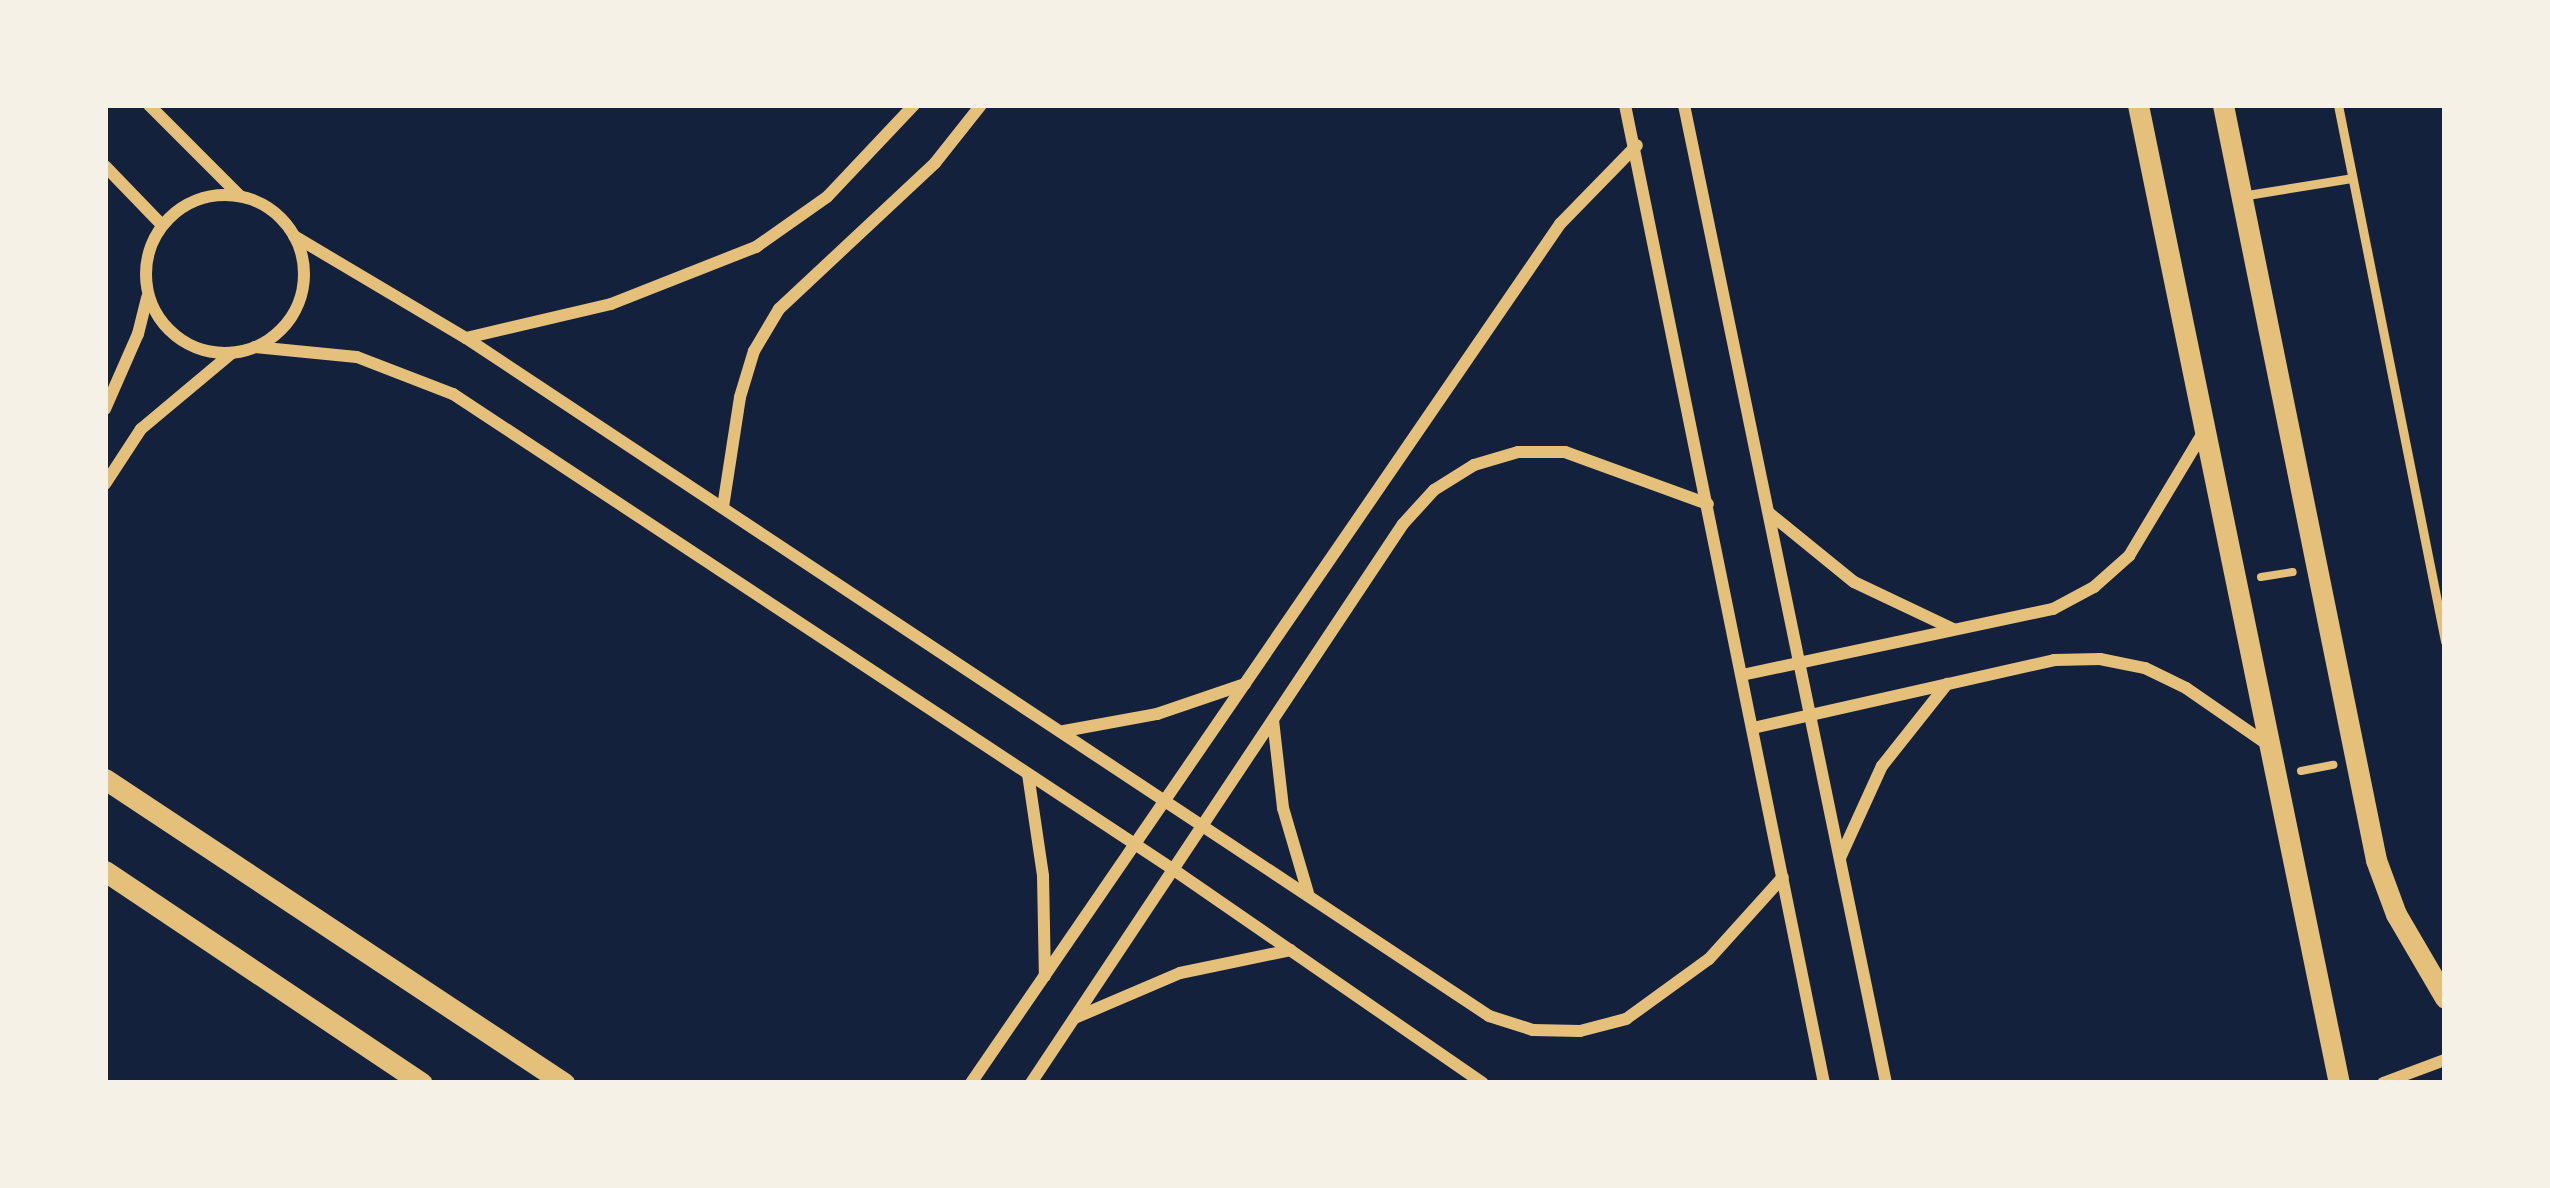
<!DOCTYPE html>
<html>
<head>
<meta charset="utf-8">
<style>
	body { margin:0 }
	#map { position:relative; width:2550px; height:1188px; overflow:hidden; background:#14213d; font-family:"Sofia Sans Condensed",sans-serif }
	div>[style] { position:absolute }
	.path>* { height:8px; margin:-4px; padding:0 4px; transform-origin:4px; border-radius:4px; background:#e5c07b }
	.service>* { height:9px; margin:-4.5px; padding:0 4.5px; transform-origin:4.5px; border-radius:4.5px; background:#e5c07b }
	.minor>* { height:12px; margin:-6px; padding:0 6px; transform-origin:6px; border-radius:6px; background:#e5c07b }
	.minor>.ring { margin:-6px; padding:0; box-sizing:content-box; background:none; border:12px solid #e5c07b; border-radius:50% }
	.tertiary>* { height:21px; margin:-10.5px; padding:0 10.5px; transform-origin:10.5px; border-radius:10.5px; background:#e5c07b }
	span { translate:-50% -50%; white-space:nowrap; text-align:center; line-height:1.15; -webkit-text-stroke:10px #f6f1e7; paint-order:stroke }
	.frame { position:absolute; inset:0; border:108px solid #f6f1e7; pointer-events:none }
</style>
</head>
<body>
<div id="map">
	<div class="path">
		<div style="left:2261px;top:577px;width:32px;rotate:-9deg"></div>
		<div style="left:2301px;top:771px;width:33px;rotate:-11deg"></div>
	</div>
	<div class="service">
		<div style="left:2338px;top:105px;width:547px;rotate:78.71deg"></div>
		<div style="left:2241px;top:196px;width:112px;rotate:-9.2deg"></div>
	</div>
	<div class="minor">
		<div style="left:149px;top:105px;width:129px;rotate:45deg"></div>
		<div style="left:1625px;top:105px;width:998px;rotate:78.5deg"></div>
		<div style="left:1684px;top:105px;width:999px;rotate:78.33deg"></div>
		<div style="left:105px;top:166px;width:82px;rotate:46deg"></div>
		<div class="ring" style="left:146px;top:195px;width:146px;height:146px"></div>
		<div style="left:294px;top:236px;width:200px;rotate:30.7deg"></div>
		<div style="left:466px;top:338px;width:1227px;rotate:33.53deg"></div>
		<div style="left:1489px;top:1016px;width:46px;rotate:17.7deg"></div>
		<div style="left:1533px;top:1030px;width:47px;rotate:1.2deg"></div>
		<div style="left:1580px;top:1031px;width:48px;rotate:-14.6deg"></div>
		<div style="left:1626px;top:1019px;width:102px;rotate:-35.9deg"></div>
		<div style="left:1709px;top:959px;width:110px;rotate:-47.9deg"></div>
		<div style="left:466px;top:338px;width:149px;rotate:-13.2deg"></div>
		<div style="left:611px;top:304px;width:156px;rotate:-21.5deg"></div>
		<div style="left:756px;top:247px;width:87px;rotate:-35.2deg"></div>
		<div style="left:827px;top:197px;width:127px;rotate:-46.6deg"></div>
		<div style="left:255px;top:347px;width:102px;rotate:5.6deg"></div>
		<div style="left:357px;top:357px;width:103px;rotate:21.1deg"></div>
		<div style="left:453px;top:394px;width:864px;rotate:33.43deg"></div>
		<div style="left:1174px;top:870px;width:375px;rotate:34.6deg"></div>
		<div style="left:105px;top:409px;width:82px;rotate:-66.3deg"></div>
		<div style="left:138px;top:334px;width:38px;rotate:-76deg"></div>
		<div style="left:105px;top:484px;width:66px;rotate:-56.8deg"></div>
		<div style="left:141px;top:429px;width:119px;rotate:-39.9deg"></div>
		<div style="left:723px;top:507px;width:111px;rotate:-81.2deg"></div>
		<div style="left:740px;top:397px;width:48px;rotate:-73.1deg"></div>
		<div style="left:754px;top:351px;width:49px;rotate:-59.2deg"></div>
		<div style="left:779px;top:309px;width:214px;rotate:-43.1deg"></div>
		<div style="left:935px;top:163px;width:74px;rotate:-51.6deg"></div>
		<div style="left:1769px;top:513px;width:109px;rotate:39.1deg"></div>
		<div style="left:1854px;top:582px;width:110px;rotate:25.4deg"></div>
		<div style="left:1742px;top:675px;width:318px;rotate:-12deg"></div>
		<div style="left:2053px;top:609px;width:47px;rotate:-28.2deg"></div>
		<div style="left:2094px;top:587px;width:47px;rotate:-41.5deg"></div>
		<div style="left:2129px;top:556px;width:146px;rotate:-59deg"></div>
		<div style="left:1273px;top:720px;width:89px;rotate:83.5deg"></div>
		<div style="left:1283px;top:808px;width:89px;rotate:73.6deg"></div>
		<div style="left:1753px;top:728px;width:309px;rotate:-12.7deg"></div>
		<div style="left:2054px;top:660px;width:46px;rotate:-1.2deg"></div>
		<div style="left:2100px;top:659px;width:46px;rotate:11.3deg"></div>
		<div style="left:2145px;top:668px;width:46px;rotate:26deg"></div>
		<div style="left:2186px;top:688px;width:98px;rotate:34.7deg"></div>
		<div style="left:1064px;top:731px;width:95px;rotate:-10.4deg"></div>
		<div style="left:1157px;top:714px;width:93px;rotate:-18.8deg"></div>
		<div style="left:1028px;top:774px;width:103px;rotate:81.6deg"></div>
		<div style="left:1043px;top:876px;width:100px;rotate:88.9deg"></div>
		<div style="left:1840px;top:858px;width:101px;rotate:-65.5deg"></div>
		<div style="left:1882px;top:766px;width:105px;rotate:-51.6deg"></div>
		<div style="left:1077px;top:1017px;width:112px;rotate:-23.1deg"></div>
		<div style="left:1180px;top:973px;width:113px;rotate:-11.7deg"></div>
		<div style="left:971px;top:1083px;width:1042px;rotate:-55.56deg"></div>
		<div style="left:1560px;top:224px;width:110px;rotate:-45.7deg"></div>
		<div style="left:1031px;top:1083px;width:671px;rotate:-56.36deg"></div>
		<div style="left:1403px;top:524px;width:46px;rotate:-47.6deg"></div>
		<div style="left:1434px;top:490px;width:47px;rotate:-32deg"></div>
		<div style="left:1474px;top:465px;width:46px;rotate:-16.5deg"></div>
		<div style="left:1518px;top:452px;width:47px"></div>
		<div style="left:1565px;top:452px;width:152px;rotate:20deg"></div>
		<div style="left:2383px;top:1083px;width:66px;rotate:-20.4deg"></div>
	</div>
	<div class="tertiary">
		<div style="left:2138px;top:105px;width:998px;rotate:78.39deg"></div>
		<div style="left:2223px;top:105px;width:770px;rotate:78.54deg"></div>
		<div style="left:2376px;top:860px;width:58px;rotate:69.7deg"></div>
		<div style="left:2396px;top:914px;width:97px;rotate:59.7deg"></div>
		<div style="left:105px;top:779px;width:551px;rotate:33.52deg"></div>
		<div style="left:105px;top:871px;width:381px;rotate:33.8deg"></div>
	</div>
	<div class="frame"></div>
</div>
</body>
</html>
